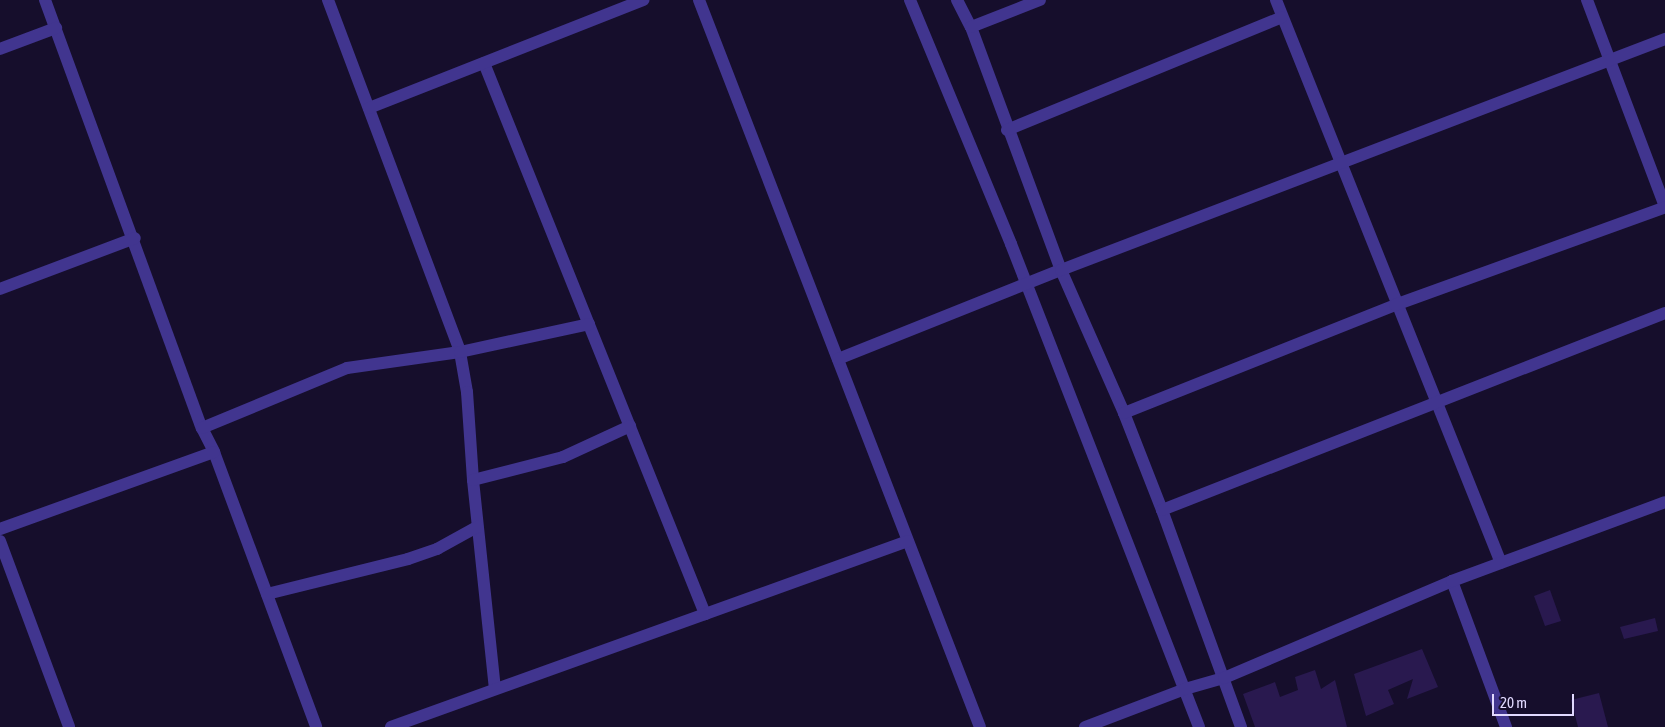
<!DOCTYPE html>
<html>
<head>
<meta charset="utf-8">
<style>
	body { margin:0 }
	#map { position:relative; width:1665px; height:727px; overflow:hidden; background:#160e2c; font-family:"Asap Condensed",sans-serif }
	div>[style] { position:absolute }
	.building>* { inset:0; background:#29194f }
	.street>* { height:12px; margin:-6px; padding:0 6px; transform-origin:6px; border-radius:6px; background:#41358f }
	span { translate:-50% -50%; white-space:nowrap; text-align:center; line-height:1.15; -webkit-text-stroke:4px #160e2c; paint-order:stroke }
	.scale { position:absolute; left:1492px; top:694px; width:82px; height:22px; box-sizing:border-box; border:2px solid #e1d9ff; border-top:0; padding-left:6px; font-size:15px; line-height:18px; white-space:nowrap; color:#e1d9ff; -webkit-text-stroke:4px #160e2c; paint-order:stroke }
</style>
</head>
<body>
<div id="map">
	<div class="building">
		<div style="clip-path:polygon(1550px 590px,1561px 621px,1545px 626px,1534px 596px)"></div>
		<div style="clip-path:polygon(1655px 618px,1658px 631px,1624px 639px,1620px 627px)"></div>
		<div style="clip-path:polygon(1422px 649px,1438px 687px,1407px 699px,1413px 679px,1388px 690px,1394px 704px,1366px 716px,1354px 674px)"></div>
		<div style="clip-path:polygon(1315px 670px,1321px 689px,1335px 680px,1347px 727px,1255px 727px,1243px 694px,1275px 682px,1280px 697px,1298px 690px,1295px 677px)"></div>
		<div style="clip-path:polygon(1599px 693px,1608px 727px,1578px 727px,1571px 700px)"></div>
	</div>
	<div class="street">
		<div style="left:45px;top:0;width:456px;rotate:69.9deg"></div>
		<div style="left:202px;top:428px;width:27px;rotate:63deg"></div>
		<div style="left:214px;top:452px;width:293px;rotate:69.6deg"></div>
		<div style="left:328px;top:0;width:376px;rotate:69.4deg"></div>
		<div style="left:460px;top:352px;width:41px;rotate:80.1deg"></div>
		<div style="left:467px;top:392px;width:88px;rotate:86.1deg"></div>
		<div style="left:473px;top:480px;width:210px;rotate:84deg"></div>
		<div style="left:699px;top:0;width:779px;rotate:68.87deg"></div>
		<div style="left:910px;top:0;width:264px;rotate:67.5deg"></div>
		<div style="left:1011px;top:244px;width:518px;rotate:68.73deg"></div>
		<div style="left:957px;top:0;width:30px;rotate:63deg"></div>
		<div style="left:971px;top:27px;width:259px;rotate:69.7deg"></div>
		<div style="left:1061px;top:270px;width:156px;rotate:66.2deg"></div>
		<div style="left:1124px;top:413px;width:104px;rotate:68.6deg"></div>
		<div style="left:1162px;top:510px;width:231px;rotate:70deg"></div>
		<div style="left:1276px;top:0;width:606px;rotate:68.22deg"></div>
		<div style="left:1587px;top:0;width:220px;rotate:69.3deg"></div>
		<div style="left:971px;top:27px;width:74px;rotate:-21.4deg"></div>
		<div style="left:0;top:49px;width:60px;rotate:-20.6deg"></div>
		<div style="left:484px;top:63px;width:594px;rotate:68.14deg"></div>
		<div style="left:369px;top:108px;width:295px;rotate:-21.5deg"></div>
		<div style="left:1007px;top:130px;width:297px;rotate:-22.3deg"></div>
		<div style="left:0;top:289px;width:144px;rotate:-20.7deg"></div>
		<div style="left:838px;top:359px;width:240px;rotate:-21.8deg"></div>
		<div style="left:1061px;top:270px;width:647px;rotate:-20.93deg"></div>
		<div style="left:1124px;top:413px;width:292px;rotate:-21.7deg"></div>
		<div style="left:1395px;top:305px;width:287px;rotate:-19.9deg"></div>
		<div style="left:202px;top:428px;width:157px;rotate:-22.5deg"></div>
		<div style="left:347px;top:368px;width:114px;rotate:-8.1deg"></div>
		<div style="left:460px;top:352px;width:132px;rotate:-12.2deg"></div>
		<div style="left:473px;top:480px;width:93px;rotate:-14.3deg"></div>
		<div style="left:563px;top:457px;width:74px;rotate:-24.8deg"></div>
		<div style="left:1162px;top:510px;width:540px;rotate:-21.39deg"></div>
		<div style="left:0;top:529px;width:227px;rotate:-19.8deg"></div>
		<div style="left:0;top:541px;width:198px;rotate:69.6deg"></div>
		<div style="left:1452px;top:581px;width:156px;rotate:69.7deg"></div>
		<div style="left:267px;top:594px;width:145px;rotate:-13.9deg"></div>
		<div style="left:408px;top:559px;width:31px;rotate:-19deg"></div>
		<div style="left:437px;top:549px;width:46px;rotate:-28.8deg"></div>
		<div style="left:391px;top:727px;width:549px;rotate:-19.79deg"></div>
		<div style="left:1085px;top:727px;width:107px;rotate:-20.8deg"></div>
		<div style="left:1185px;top:689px;width:41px;rotate:-15.8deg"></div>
		<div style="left:1224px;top:678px;width:248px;rotate:-23deg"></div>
		<div style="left:1452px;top:581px;width:227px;rotate:-20.3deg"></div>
	</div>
	<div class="scale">20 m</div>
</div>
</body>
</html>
